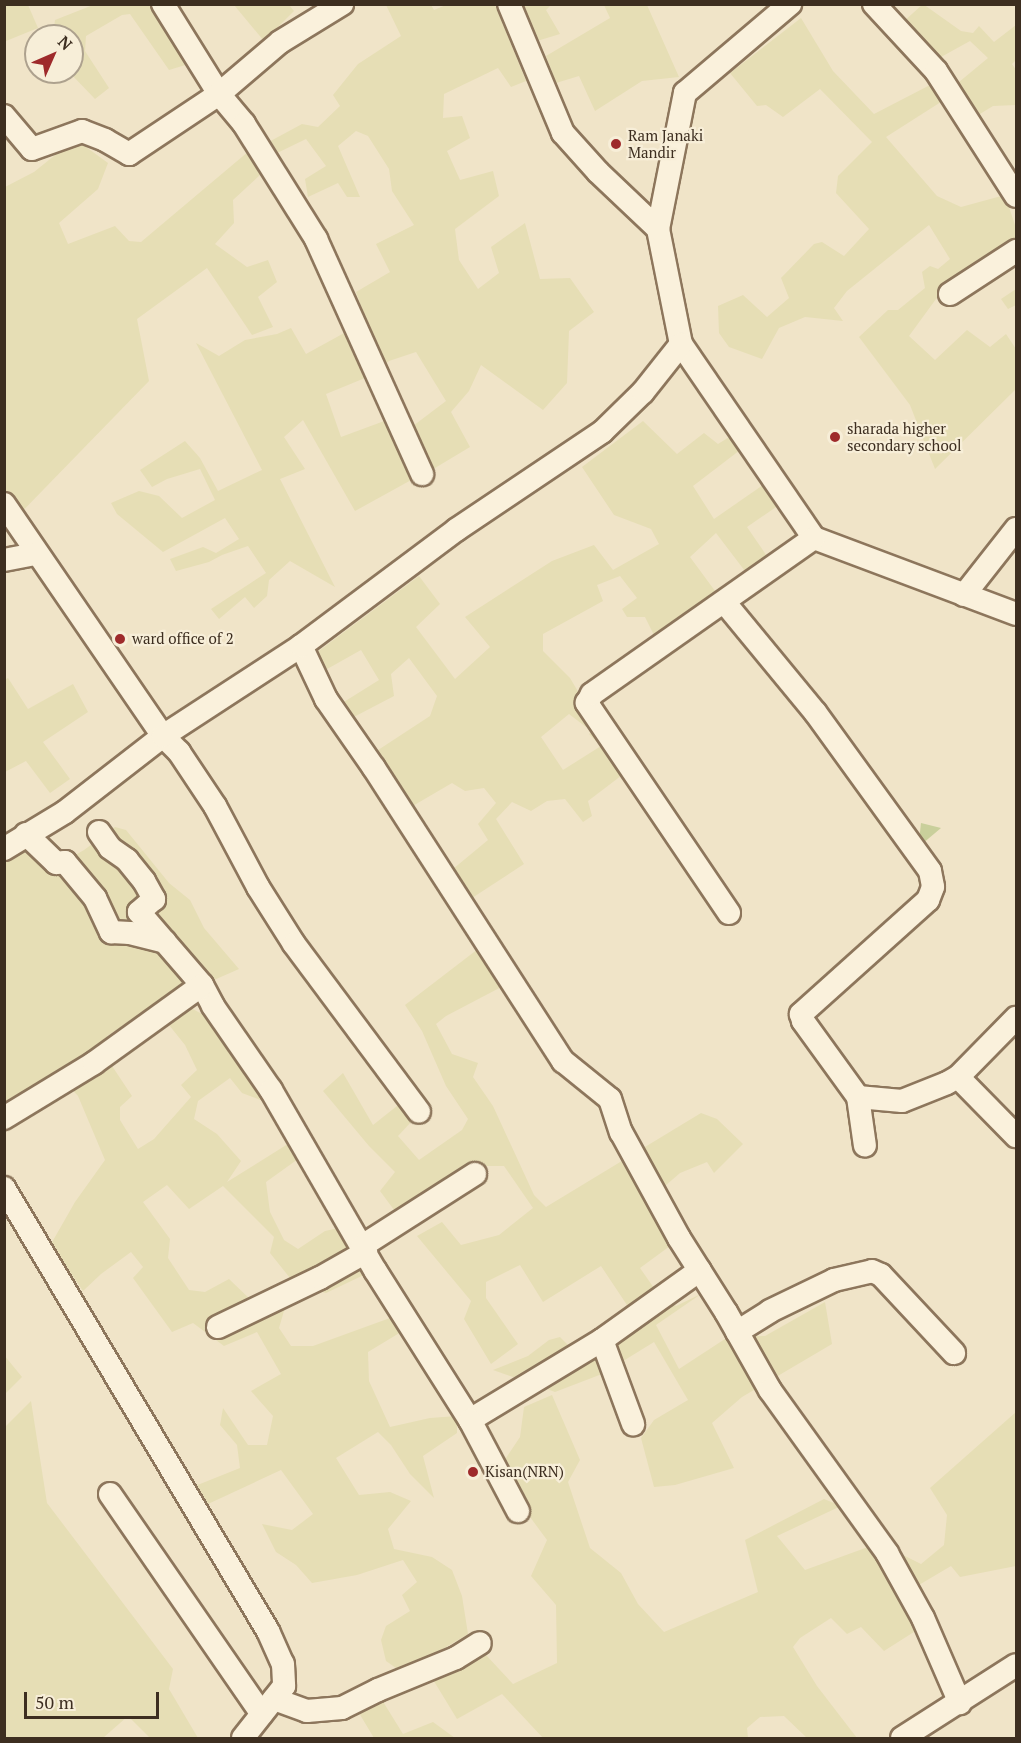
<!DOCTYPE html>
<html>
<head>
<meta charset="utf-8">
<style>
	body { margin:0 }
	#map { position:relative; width:1021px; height:1743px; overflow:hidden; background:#f0e4c8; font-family:"PT Serif",serif }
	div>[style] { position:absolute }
	.farmland>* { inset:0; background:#e6deb5 }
	.green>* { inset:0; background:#c9cf9b }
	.roads { filter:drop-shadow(2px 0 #8d765c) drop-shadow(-2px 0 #8d765c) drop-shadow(0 2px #8d765c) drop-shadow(0 -2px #8d765c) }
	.street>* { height:22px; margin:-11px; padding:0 11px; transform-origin:11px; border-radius:11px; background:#faf1dc }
	.dots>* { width:16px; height:16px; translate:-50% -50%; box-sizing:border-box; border:3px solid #f7eed8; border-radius:50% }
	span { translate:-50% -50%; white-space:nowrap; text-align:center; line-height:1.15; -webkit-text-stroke:4.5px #f7eed8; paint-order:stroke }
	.poi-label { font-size:15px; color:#3d2e20 }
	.left { translate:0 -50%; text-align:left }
	.frame { position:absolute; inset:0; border:6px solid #3d2e20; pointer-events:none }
	.north { position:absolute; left:24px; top:24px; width:60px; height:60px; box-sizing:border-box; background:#f7eed8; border:2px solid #ada18e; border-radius:50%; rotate:45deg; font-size:16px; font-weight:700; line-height:24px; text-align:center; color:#3d2e20 }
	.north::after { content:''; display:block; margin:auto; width:21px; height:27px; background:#9e2a2b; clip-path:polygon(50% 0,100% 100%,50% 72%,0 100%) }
	.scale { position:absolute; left:24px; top:1692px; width:135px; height:27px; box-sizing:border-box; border:3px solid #3d2e20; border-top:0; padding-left:8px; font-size:18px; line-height:21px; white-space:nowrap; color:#3d2e20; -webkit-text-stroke:4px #f7eed8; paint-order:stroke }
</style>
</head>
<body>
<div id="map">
	<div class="farmland">
		<div style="clip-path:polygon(923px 4px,961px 31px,973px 33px,979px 26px,994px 42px,1016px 25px,1016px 60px,1012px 64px,1016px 70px,1016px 105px,993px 106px,975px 117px,953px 87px,988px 58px,970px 41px,932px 62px,902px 23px)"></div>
		<div style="clip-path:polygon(4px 5px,28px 5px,38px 28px,6px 41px)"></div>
		<div style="clip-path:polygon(93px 5px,154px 5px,192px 63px,169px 70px,130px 14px,122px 15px,86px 36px,85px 51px,109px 88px,95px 99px,69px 72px,72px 72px,72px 36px,53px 36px,55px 20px)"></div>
		<div style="clip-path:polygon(234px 5px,289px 5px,294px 11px,264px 41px)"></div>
		<div style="clip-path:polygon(386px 5px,431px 5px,434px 10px,446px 5px,495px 5px,526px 81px,511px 87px,498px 68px,444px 94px,443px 118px,462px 116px,470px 138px,447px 151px,460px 180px,493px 171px,499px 196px,455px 229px,459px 260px,478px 289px,499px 273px,491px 247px,525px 223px,540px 279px,570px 278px,594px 312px,569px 331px,567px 383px,543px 410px,481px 365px,469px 391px,451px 412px,470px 447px,430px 471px,409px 429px,446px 401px,416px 352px,389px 361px,365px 378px,326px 394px,341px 437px,387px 420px,413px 479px,355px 511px,303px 420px,284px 437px,305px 469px,280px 479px,335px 587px,290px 561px,269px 580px,267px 596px,254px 608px,245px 597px,219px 619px,211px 609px,266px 573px,248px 546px,222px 555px,209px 562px,176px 571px,170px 559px,203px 547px,216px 553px,239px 539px,225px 518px,163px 552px,117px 514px,111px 503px,139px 491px,159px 496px,182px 518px,215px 500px,200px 469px,167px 479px,152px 487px,140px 470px,185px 441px,200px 458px,218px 491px,262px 470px,196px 343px,219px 356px,245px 340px,277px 334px,291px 328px,306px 354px,346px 332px,362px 309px,356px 292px,390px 272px,376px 244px,414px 225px,392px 191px,389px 169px,368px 136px,356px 131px,338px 146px,360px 197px,347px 197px,338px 183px,308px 197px,305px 179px,326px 166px,306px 139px,273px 155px,265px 144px,302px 124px,318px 127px,340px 106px,333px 95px,358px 64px,401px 36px)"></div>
		<div style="clip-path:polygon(521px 5px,551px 5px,546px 10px,560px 34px,537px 41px)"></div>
		<div style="clip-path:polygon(604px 5px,647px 5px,679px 77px,642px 81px,595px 111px,579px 76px,556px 83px,546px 56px,610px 18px)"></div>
		<div style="clip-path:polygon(801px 18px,833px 71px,874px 114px,932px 84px,944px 100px,886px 137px,937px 196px,961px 207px,1005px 195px,1016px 228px,1016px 240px,963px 273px,936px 299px,909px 336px,935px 360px,967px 330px,990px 347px,1006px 334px,1016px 349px,1016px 389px,935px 469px,910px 405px,859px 337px,888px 310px,898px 310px,925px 288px,922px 272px,930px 266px,938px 269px,950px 259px,929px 225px,847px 291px,834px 308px,843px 321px,805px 317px,779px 328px,762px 359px,729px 347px,719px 333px,718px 306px,743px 295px,767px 317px,789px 298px,781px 278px,814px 244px,822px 242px,844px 256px,869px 229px,836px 193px,838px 176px,872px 142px,820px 89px,783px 117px,766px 105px,757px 106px,730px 73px)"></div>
		<div style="clip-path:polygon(75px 139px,108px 163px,98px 189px,59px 223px,68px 244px,115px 226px,129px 241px,141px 242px,249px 151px,260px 175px,233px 200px,234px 223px,215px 244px,247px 267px,268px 260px,277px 282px,258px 297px,273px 327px,252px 335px,207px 268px,137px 319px,149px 381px,9px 525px,5px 523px,5px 187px,34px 172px)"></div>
		<div style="clip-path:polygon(1016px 289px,1016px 305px,1008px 309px,1001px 299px)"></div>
		<div style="clip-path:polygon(643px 421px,677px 454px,704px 433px,718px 444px,734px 434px,744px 447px,693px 486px,714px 519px,763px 485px,779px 505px,747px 527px,771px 562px,751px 579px,716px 533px,690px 557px,718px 595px,660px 647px,645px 617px,627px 617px,622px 609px,637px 598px,620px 576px,597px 585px,603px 601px,543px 634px,543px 651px,570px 678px,595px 720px,586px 727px,569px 714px,541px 737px,563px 770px,601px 746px,589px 734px,599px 727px,630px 769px,588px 801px,592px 816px,583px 822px,565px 799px,547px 801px,531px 811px,512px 802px,496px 819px,524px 864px,472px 898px,453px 869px,488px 840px,478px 824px,496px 803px,484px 788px,465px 791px,452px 783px,411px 807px,372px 754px,430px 716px,437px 696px,409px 658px,391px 674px,394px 696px,350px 719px,339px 705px,379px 680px,361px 650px,320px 673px,312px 656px,419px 576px,440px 604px,416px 627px,455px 679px,490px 647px,465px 617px,552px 561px,594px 545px,613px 570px,659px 544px,651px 529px,614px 515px,582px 467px)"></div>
		<div style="clip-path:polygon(8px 678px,28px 709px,73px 684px,88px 712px,43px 742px,70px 779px,50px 793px,26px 761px,5px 772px,4px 680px)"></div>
		<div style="clip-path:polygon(evenodd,115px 827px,126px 830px,169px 883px,190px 900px,204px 928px,239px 969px,214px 980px,188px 985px,107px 1036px,112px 1066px,132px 1096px,120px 1107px,120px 1120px,138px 1149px,154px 1139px,191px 1097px,181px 1085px,197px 1070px,185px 1045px,165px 1020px,189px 1007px,204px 1015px,243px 1066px,266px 1102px,242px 1093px,230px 1078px,198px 1101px,194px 1119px,217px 1134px,241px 1161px,227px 1182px,291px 1142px,305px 1154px,266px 1182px,270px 1212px,284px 1240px,298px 1249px,325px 1231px,343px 1227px,368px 1273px,326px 1293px,314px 1290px,286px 1304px,279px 1328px,291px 1346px,313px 1346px,390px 1318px,401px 1332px,368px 1352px,369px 1381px,390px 1427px,430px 1418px,457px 1416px,457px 1433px,423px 1456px,434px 1498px,410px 1474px,391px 1445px,378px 1432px,336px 1458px,359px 1495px,390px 1492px,411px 1501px,388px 1529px,394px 1549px,432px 1557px,452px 1570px,462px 1596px,468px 1634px,436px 1653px,396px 1668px,386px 1661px,381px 1640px,386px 1626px,410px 1611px,402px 1595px,417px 1582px,403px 1560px,357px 1575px,312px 1583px,296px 1565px,276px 1552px,262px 1524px,292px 1530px,313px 1514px,281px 1470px,208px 1504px,195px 1486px,240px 1468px,237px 1445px,220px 1425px,223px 1408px,248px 1445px,267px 1445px,273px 1416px,251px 1391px,281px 1374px,257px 1332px,224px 1346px,193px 1323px,172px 1332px,133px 1278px,143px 1267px,131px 1252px,101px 1274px,83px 1291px,51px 1244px,75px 1202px,105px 1160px,78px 1096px,57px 1073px,5px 1106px,5px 858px,27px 850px,46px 872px,84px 850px,115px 827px,167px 1185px,189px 1209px,223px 1186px,274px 1237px,270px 1253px,290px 1278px,253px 1302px,229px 1279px,205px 1292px,189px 1290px,168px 1258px,170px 1239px,143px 1202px,167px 1185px)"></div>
		<div style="clip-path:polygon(478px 949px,507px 984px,446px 1016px,436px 1024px,452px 1054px,478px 1063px,473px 1077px,493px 1106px,534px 1195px,546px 1207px,701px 1113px,717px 1119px,743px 1144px,714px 1173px,707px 1162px,680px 1173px,650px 1199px,670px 1246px,640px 1268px,654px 1288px,676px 1306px,701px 1294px,656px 1325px,679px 1369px,728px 1337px,765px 1336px,825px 1302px,832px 1344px,742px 1397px,712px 1423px,734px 1468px,675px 1485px,654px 1487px,641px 1438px,654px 1420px,688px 1400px,654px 1342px,602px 1374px,555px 1392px,493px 1370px,528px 1356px,549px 1340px,560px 1337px,572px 1349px,627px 1305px,601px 1266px,543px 1302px,520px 1265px,486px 1282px,486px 1298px,518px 1344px,491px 1364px,464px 1319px,471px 1301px,417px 1236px,442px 1222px,461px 1245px,499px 1235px,533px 1208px,504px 1166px,479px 1166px,400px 1218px,380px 1191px,395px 1172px,369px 1146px,323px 1091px,343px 1073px,373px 1125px,402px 1102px,413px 1120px,398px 1136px,419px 1160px,462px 1130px,468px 1119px,446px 1086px,422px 1031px,405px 1005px)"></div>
		<div style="clip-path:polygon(4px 1355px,22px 1377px,5px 1394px,4px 1394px)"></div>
		<div style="clip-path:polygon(552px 1395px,580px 1460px,568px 1482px,590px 1548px,621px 1573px,638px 1604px,664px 1632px,758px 1592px,745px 1540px,824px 1499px,841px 1506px,777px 1536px,805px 1570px,879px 1543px,921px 1564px,944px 1545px,947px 1515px,930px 1488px,1016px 1412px,1016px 1566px,960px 1577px,951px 1566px,902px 1595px,917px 1630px,884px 1651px,861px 1627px,847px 1634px,831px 1618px,800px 1638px,793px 1647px,817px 1686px,857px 1738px,807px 1738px,784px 1716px,760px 1717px,747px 1728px,748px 1738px,543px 1738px,502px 1694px,457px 1719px,432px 1678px,486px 1655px,513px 1684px,557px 1663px,556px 1605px,531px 1576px,547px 1540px,516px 1498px,502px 1464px,520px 1437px,524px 1407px)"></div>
		<div style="clip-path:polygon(31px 1401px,47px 1503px,173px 1669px,169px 1689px,198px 1738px,150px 1738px,128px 1716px,103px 1738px,5px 1738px,5px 1427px)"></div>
		<div style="clip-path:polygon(382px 1700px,403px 1734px,433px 1722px,455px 1738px,374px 1738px,359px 1713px)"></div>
	</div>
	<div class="green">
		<div style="clip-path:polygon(921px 823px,941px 828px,922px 844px,919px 841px)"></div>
	</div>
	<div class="roads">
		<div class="street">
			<div style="left:163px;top:4px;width:106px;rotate:58.1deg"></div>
			<div style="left:219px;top:94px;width:39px;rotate:50deg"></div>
			<div style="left:244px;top:124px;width:136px;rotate:57.9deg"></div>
			<div style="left:316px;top:239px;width:258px;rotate:65.7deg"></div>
			<div style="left:509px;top:4px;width:140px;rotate:67.3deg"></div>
			<div style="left:563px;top:133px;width:52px;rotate:48.1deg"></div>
			<div style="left:598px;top:172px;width:83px;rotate:43.5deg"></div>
			<div style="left:658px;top:229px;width:117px;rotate:78.7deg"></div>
			<div style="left:681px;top:344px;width:235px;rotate:55.6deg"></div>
			<div style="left:814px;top:538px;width:216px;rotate:20.6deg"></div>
			<div style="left:874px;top:4px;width:91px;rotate:47.2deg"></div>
			<div style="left:936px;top:71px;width:148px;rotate:57.4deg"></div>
			<div style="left:4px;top:116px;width:43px;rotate:49.7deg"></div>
			<div style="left:32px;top:149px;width:53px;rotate:-19.8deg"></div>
			<div style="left:82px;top:131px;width:25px;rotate:21deg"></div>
			<div style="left:105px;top:140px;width:28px;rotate:30deg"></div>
			<div style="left:129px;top:154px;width:108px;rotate:-33.7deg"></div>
			<div style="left:219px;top:94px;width:80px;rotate:-40.4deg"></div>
			<div style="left:280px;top:42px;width:73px;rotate:-31.5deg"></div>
			<div style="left:658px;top:229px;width:139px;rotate:-78.8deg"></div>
			<div style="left:685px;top:93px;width:138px;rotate:-40.3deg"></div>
			<div style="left:950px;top:294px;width:79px;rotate:-33.1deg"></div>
			<div style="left:4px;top:504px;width:281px;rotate:55.6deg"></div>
			<div style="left:163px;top:736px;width:23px;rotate:45deg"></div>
			<div style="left:179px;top:752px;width:65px;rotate:56.3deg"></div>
			<div style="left:215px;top:806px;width:92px;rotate:62deg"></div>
			<div style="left:258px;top:887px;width:67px;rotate:57.7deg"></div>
			<div style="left:294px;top:944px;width:209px;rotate:53.3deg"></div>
			<div style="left:4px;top:560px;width:33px;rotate:-11deg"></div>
			<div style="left:964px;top:595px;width:84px;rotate:-51.8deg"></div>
			<div style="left:725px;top:603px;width:141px;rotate:50.5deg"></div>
			<div style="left:815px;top:712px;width:196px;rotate:54.1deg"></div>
			<div style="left:930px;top:871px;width:16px;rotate:79deg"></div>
			<div style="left:933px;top:887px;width:14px;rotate:111deg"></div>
			<div style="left:928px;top:900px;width:171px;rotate:138.1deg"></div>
			<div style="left:801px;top:1014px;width:7px;rotate:74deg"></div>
			<div style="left:803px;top:1021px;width:94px;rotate:54.1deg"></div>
			<div style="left:858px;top:1097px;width:49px;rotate:81.9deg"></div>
			<div style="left:301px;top:646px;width:59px;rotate:64.7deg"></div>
			<div style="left:326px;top:699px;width:84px;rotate:55.2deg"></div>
			<div style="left:374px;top:768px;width:349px;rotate:57.2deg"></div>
			<div style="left:563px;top:1061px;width:60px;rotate:39deg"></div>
			<div style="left:610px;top:1099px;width:35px;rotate:72deg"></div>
			<div style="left:621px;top:1132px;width:121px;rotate:61.3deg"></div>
			<div style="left:679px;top:1238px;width:88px;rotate:57.6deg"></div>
			<div style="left:726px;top:1312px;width:90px;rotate:60.6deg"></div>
			<div style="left:770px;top:1390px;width:201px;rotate:54.3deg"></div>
			<div style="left:887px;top:1553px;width:74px;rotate:61deg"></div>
			<div style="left:923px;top:1618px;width:93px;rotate:66.5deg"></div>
			<div style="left:99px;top:832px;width:19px;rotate:55deg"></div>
			<div style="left:110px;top:848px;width:21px;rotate:35deg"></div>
			<div style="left:127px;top:860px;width:27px;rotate:51deg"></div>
			<div style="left:144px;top:881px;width:21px;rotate:61deg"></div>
			<div style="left:154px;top:899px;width:20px;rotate:139deg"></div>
			<div style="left:139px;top:912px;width:96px;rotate:49.2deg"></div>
			<div style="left:202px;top:985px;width:24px;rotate:62deg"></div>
			<div style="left:213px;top:1006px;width:102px;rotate:55.4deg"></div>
			<div style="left:271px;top:1090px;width:208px;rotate:60deg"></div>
			<div style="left:375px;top:1270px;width:178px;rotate:57.7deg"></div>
			<div style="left:470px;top:1420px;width:154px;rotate:-31.2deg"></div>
			<div style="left:602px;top:1340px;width:120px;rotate:-35.5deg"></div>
			<div style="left:26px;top:834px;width:42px;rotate:44deg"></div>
			<div style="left:56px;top:863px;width:9px;rotate:-6deg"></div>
			<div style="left:65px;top:862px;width:47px;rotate:50.2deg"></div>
			<div style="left:95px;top:898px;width:38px;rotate:65deg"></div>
			<div style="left:111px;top:932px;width:19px;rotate:3deg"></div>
			<div style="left:130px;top:933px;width:36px;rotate:14deg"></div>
			<div style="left:4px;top:849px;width:71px;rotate:-31.2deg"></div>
			<div style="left:65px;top:812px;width:124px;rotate:-37.8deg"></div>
			<div style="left:163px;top:736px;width:165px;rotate:-33.1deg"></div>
			<div style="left:301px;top:646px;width:194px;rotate:-36.8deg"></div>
			<div style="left:456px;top:530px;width:176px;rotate:-33.9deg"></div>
			<div style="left:602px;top:432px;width:57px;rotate:-44.3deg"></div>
			<div style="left:643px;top:392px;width:61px;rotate:-51.6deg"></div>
			<div style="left:729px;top:913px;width:254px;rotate:-124.1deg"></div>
			<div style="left:587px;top:703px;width:10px;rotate:-61deg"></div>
			<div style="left:592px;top:694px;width:271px;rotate:-35.1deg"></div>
			<div style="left:958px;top:1077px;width:83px;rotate:45.5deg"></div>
			<div style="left:858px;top:1097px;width:44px;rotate:5.2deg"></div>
			<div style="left:902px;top:1101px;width:48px;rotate:-21.8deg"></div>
			<div style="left:947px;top:1083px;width:13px;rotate:-29deg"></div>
			<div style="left:958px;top:1077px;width:83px;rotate:-45.5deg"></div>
			<div style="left:4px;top:1118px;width:105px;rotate:-31.4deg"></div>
			<div style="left:94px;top:1063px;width:133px;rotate:-35.8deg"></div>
			<div style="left:4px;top:1188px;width:516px;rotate:59.21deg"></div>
			<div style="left:268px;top:1631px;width:36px;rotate:66deg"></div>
			<div style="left:283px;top:1664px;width:22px;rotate:87deg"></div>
			<div style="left:284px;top:1686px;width:66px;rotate:128.3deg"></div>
			<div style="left:362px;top:1246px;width:134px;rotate:-32.5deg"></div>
			<div style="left:218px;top:1327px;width:113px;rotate:-25.7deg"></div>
			<div style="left:320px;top:1278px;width:53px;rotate:-29.5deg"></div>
			<div style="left:737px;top:1332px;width:39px;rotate:-32deg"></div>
			<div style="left:770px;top:1311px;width:71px;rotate:-25.8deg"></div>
			<div style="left:834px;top:1280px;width:39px;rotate:-13deg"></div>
			<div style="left:872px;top:1271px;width:10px;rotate:24deg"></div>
			<div style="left:881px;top:1275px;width:107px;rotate:46.9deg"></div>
			<div style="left:602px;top:1340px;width:90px;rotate:69.7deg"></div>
			<div style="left:470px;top:1420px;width:103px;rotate:62.2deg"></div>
			<div style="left:110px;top:1494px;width:267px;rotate:55.4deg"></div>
			<div style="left:274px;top:1699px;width:35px;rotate:20deg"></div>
			<div style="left:307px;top:1711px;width:35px;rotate:-5deg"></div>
			<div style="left:342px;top:1708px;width:40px;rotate:-26.6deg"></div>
			<div style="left:378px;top:1690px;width:84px;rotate:-22.3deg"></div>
			<div style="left:456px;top:1658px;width:28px;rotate:-32deg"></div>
			<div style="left:902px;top:1738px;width:135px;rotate:-32.6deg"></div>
		</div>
	</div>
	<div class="dots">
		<div style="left:616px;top:144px;background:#9e2a2b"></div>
		<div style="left:835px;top:437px;background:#9e2a2b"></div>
		<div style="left:120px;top:639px;background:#9e2a2b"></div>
		<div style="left:473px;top:1472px;background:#9e2a2b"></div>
	</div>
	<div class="poi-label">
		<span class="left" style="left:628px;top:144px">Ram Janaki<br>Mandir</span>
		<span class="left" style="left:847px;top:437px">sharada higher<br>secondary school</span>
		<span class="left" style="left:132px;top:639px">ward office of 2</span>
		<span class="left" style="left:485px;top:1472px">Kisan(NRN)</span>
	</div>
	<div class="frame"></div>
	<div class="north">N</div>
	<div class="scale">50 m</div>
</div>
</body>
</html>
